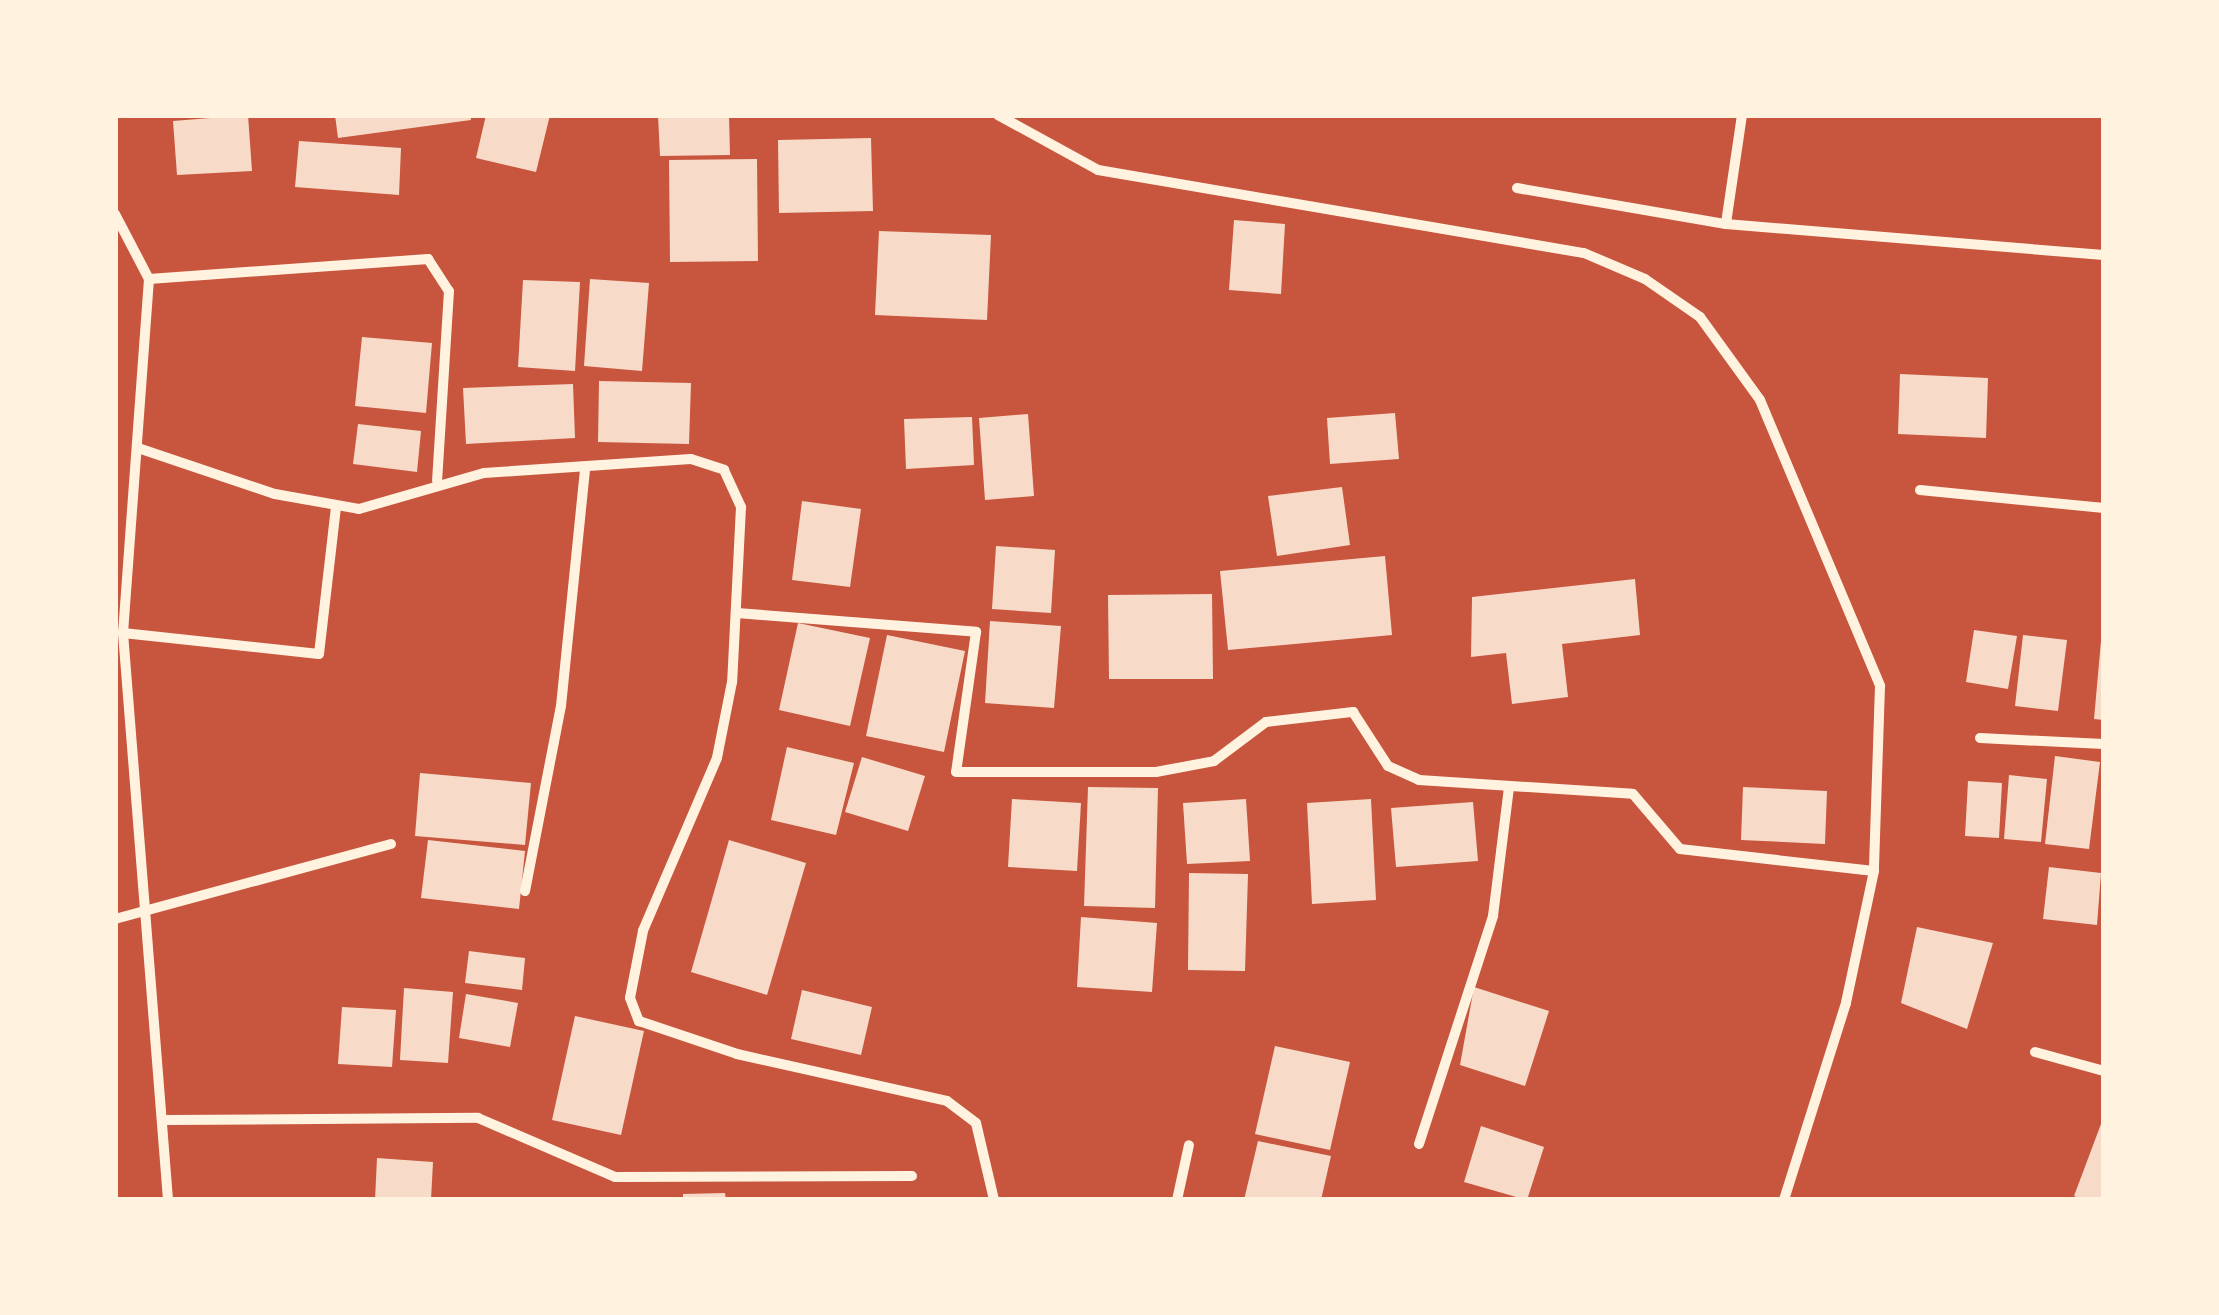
<!DOCTYPE html>
<html>
<head>
<meta charset="utf-8">
<style>
	body { margin:0 }
	#map { position:relative; width:2219px; height:1315px; overflow:hidden; background:#c8553d; font-family:Rubik,sans-serif }
	div>[style] { position:absolute }
	.building>* { inset:0; background:#f7dbc8 }
	.minor>* { height:10px; margin:-5px; padding:0 5px; transform-origin:5px; border-radius:5px; background:#fff3e0 }
	span { translate:-50% -50%; white-space:nowrap; text-align:center; line-height:1.15; -webkit-text-stroke:10px #fff3e0; paint-order:stroke }
	.frame { position:absolute; inset:0; border:118px solid #fff3e0; pointer-events:none }
</style>
</head>
<body>
<div id="map">
	<div class="building">
		<div style="clip-path:polygon(248px 115px,252px 171px,177px 175px,173px 121px)"></div>
		<div style="clip-path:polygon(335px 115px,470px 115px,471px 120px,338px 138px)"></div>
		<div style="clip-path:polygon(486px 115px,550px 115px,536px 172px,476px 158px)"></div>
		<div style="clip-path:polygon(658px 115px,729px 115px,730px 155px,660px 156px)"></div>
		<div style="clip-path:polygon(871px 138px,873px 211px,779px 213px,778px 140px)"></div>
		<div style="clip-path:polygon(299px 141px,401px 148px,399px 195px,295px 187px)"></div>
		<div style="clip-path:polygon(757px 159px,758px 261px,670px 262px,669px 160px)"></div>
		<div style="clip-path:polygon(1234px 220px,1285px 224px,1281px 294px,1229px 290px)"></div>
		<div style="clip-path:polygon(879px 231px,991px 235px,987px 320px,875px 315px)"></div>
		<div style="clip-path:polygon(590px 279px,649px 283px,642px 371px,584px 366px)"></div>
		<div style="clip-path:polygon(523px 280px,580px 282px,575px 371px,518px 367px)"></div>
		<div style="clip-path:polygon(362px 337px,432px 343px,426px 413px,355px 406px)"></div>
		<div style="clip-path:polygon(1900px 374px,1988px 378px,1986px 438px,1898px 434px)"></div>
		<div style="clip-path:polygon(599px 381px,691px 383px,689px 444px,598px 442px)"></div>
		<div style="clip-path:polygon(573px 384px,575px 438px,466px 444px,463px 388px)"></div>
		<div style="clip-path:polygon(1395px 413px,1399px 459px,1330px 464px,1327px 418px)"></div>
		<div style="clip-path:polygon(1028px 414px,1034px 496px,985px 500px,979px 418px)"></div>
		<div style="clip-path:polygon(972px 417px,974px 465px,906px 469px,904px 419px)"></div>
		<div style="clip-path:polygon(358px 424px,421px 431px,417px 472px,353px 464px)"></div>
		<div style="clip-path:polygon(1342px 487px,1350px 545px,1277px 556px,1268px 496px)"></div>
		<div style="clip-path:polygon(802px 501px,861px 509px,850px 587px,792px 580px)"></div>
		<div style="clip-path:polygon(996px 546px,1055px 550px,1051px 613px,992px 609px)"></div>
		<div style="clip-path:polygon(1385px 556px,1392px 635px,1228px 650px,1220px 571px)"></div>
		<div style="clip-path:polygon(1635px 579px,1640px 635px,1562px 644px,1568px 697px,1512px 704px,1506px 653px,1471px 657px,1472px 597px)"></div>
		<div style="clip-path:polygon(1212px 594px,1213px 679px,1109px 679px,1108px 595px)"></div>
		<div style="clip-path:polygon(990px 621px,1061px 626px,1054px 708px,985px 703px)"></div>
		<div style="clip-path:polygon(798px 623px,870px 638px,850px 726px,779px 710px)"></div>
		<div style="clip-path:polygon(1974px 630px,2017px 636px,2008px 689px,1966px 682px)"></div>
		<div style="clip-path:polygon(887px 635px,965px 651px,944px 752px,866px 736px)"></div>
		<div style="clip-path:polygon(2023px 635px,2067px 640px,2058px 711px,2015px 706px)"></div>
		<div style="clip-path:polygon(2101px 641px,2104px 641px,2104px 720px,2094px 719px)"></div>
		<div style="clip-path:polygon(787px 747px,854px 763px,836px 835px,771px 820px)"></div>
		<div style="clip-path:polygon(2055px 756px,2100px 762px,2089px 849px,2045px 844px)"></div>
		<div style="clip-path:polygon(862px 757px,925px 776px,908px 831px,845px 812px)"></div>
		<div style="clip-path:polygon(420px 773px,531px 783px,525px 845px,415px 836px)"></div>
		<div style="clip-path:polygon(2009px 775px,2047px 779px,2041px 842px,2004px 839px)"></div>
		<div style="clip-path:polygon(1968px 781px,2002px 783px,1999px 838px,1965px 836px)"></div>
		<div style="clip-path:polygon(1088px 787px,1158px 788px,1155px 908px,1084px 906px)"></div>
		<div style="clip-path:polygon(1743px 787px,1827px 791px,1825px 844px,1741px 840px)"></div>
		<div style="clip-path:polygon(1012px 799px,1081px 803px,1077px 871px,1008px 867px)"></div>
		<div style="clip-path:polygon(1246px 799px,1250px 861px,1187px 864px,1183px 803px)"></div>
		<div style="clip-path:polygon(1371px 799px,1376px 900px,1312px 904px,1307px 803px)"></div>
		<div style="clip-path:polygon(1473px 802px,1478px 861px,1396px 867px,1391px 808px)"></div>
		<div style="clip-path:polygon(428px 840px,525px 851px,519px 909px,421px 898px)"></div>
		<div style="clip-path:polygon(729px 840px,806px 863px,767px 995px,691px 972px)"></div>
		<div style="clip-path:polygon(2049px 867px,2101px 873px,2097px 925px,2043px 919px)"></div>
		<div style="clip-path:polygon(1189px 873px,1248px 874px,1245px 971px,1188px 970px)"></div>
		<div style="clip-path:polygon(1081px 917px,1157px 923px,1152px 992px,1077px 987px)"></div>
		<div style="clip-path:polygon(1917px 927px,1993px 943px,1967px 1029px,1901px 1003px)"></div>
		<div style="clip-path:polygon(469px 951px,525px 958px,522px 990px,465px 983px)"></div>
		<div style="clip-path:polygon(1474px 987px,1549px 1011px,1525px 1086px,1460px 1065px)"></div>
		<div style="clip-path:polygon(404px 988px,453px 992px,448px 1063px,400px 1060px)"></div>
		<div style="clip-path:polygon(802px 990px,872px 1007px,861px 1055px,791px 1039px)"></div>
		<div style="clip-path:polygon(466px 994px,518px 1003px,510px 1047px,459px 1038px)"></div>
		<div style="clip-path:polygon(342px 1007px,396px 1010px,392px 1067px,338px 1064px)"></div>
		<div style="clip-path:polygon(575px 1016px,644px 1031px,621px 1135px,552px 1120px)"></div>
		<div style="clip-path:polygon(1275px 1046px,1350px 1062px,1330px 1150px,1255px 1134px)"></div>
		<div style="clip-path:polygon(2104px 1116px,2104px 1200px,2084px 1200px,2074px 1196px)"></div>
		<div style="clip-path:polygon(1481px 1126px,1544px 1147px,1527px 1200px,1464px 1182px)"></div>
		<div style="clip-path:polygon(1258px 1141px,1331px 1156px,1321px 1200px,1244px 1200px)"></div>
		<div style="clip-path:polygon(377px 1158px,433px 1162px,431px 1200px,375px 1200px)"></div>
		<div style="clip-path:polygon(725px 1193px,726px 1200px,683px 1200px,683px 1194px)"></div>
	</div>
	<div class="minor">
		<div style="left:998px;top:115px;width:114px;rotate:28.8deg"></div>
		<div style="left:1098px;top:170px;width:493px;rotate:9.7deg"></div>
		<div style="left:1584px;top:253px;width:66px;rotate:23.1deg"></div>
		<div style="left:1645px;top:279px;width:67px;rotate:34.6deg"></div>
		<div style="left:1700px;top:317px;width:102px;rotate:54.1deg"></div>
		<div style="left:1760px;top:400px;width:310px;rotate:67.2deg"></div>
		<div style="left:1880px;top:686px;width:185px;rotate:91.9deg"></div>
		<div style="left:1874px;top:871px;width:135px;rotate:102deg"></div>
		<div style="left:1846px;top:1003px;width:207px;rotate:107.5deg"></div>
		<div style="left:1742px;top:115px;width:110px;rotate:98.4deg"></div>
		<div style="left:1726px;top:224px;width:379px;rotate:4.7deg"></div>
		<div style="left:1517px;top:188px;width:212px;rotate:9.8deg"></div>
		<div style="left:115px;top:214px;width:73px;rotate:62.4deg"></div>
		<div style="left:149px;top:279px;width:355px;rotate:94.2deg"></div>
		<div style="left:123px;top:633px;width:569px;rotate:85.46deg"></div>
		<div style="left:149px;top:279px;width:280px;rotate:-4.1deg"></div>
		<div style="left:428px;top:259px;width:38px;rotate:57deg"></div>
		<div style="left:449px;top:291px;width:190px;rotate:93.6deg"></div>
		<div style="left:141px;top:449px;width:141px;rotate:18.6deg"></div>
		<div style="left:275px;top:494px;width:85px;rotate:10.1deg"></div>
		<div style="left:359px;top:509px;width:130px;rotate:-16.1deg"></div>
		<div style="left:484px;top:473px;width:207px;rotate:-3.9deg"></div>
		<div style="left:691px;top:459px;width:35px;rotate:18deg"></div>
		<div style="left:724px;top:470px;width:41px;rotate:65.3deg"></div>
		<div style="left:741px;top:507px;width:175px;rotate:92.9deg"></div>
		<div style="left:732px;top:682px;width:77px;rotate:101.2deg"></div>
		<div style="left:717px;top:758px;width:188px;rotate:113.2deg"></div>
		<div style="left:643px;top:931px;width:68px;rotate:101deg"></div>
		<div style="left:630px;top:998px;width:25px;rotate:69deg"></div>
		<div style="left:639px;top:1021px;width:103px;rotate:18.6deg"></div>
		<div style="left:737px;top:1054px;width:215px;rotate:12.6deg"></div>
		<div style="left:947px;top:1101px;width:36px;rotate:37deg"></div>
		<div style="left:976px;top:1123px;width:79px;rotate:76.8deg"></div>
		<div style="left:1920px;top:490px;width:185px;rotate:5.6deg"></div>
		<div style="left:737px;top:613px;width:240px;rotate:4.5deg"></div>
		<div style="left:976px;top:632px;width:141px;rotate:98.1deg"></div>
		<div style="left:956px;top:772px;width:200px"></div>
		<div style="left:1156px;top:772px;width:59px;rotate:-10.7deg"></div>
		<div style="left:1214px;top:761px;width:65px;rotate:-36.9deg"></div>
		<div style="left:1266px;top:722px;width:88px;rotate:-6.6deg"></div>
		<div style="left:1353px;top:712px;width:64px;rotate:57.1deg"></div>
		<div style="left:1388px;top:766px;width:34px;rotate:24deg"></div>
		<div style="left:1419px;top:780px;width:214px;rotate:3.7deg"></div>
		<div style="left:1633px;top:794px;width:72px;rotate:49.5deg"></div>
		<div style="left:1680px;top:849px;width:195px;rotate:6.5deg"></div>
		<div style="left:123px;top:633px;width:197px;rotate:6.1deg"></div>
		<div style="left:319px;top:654px;width:148px;rotate:-83.4deg"></div>
		<div style="left:1980px;top:738px;width:124px;rotate:2.8deg"></div>
		<div style="left:525px;top:891px;width:188px;rotate:-79deg"></div>
		<div style="left:561px;top:706px;width:237px;rotate:-84.2deg"></div>
		<div style="left:115px;top:919px;width:286px;rotate:-15.2deg"></div>
		<div style="left:2035px;top:1052px;width:72px;rotate:15.4deg"></div>
		<div style="left:167px;top:1120px;width:311px;rotate:-0.4deg"></div>
		<div style="left:478px;top:1118px;width:149px;rotate:23.3deg"></div>
		<div style="left:615px;top:1177px;width:297px;rotate:-0.2deg"></div>
		<div style="left:1419px;top:1144px;width:240px;rotate:-72deg"></div>
		<div style="left:1493px;top:916px;width:129px;rotate:-82.9deg"></div>
		<div style="left:1177px;top:1200px;width:56px;rotate:-77.7deg"></div>
	</div>
	<div class="frame"></div>
</div>
</body>
</html>
